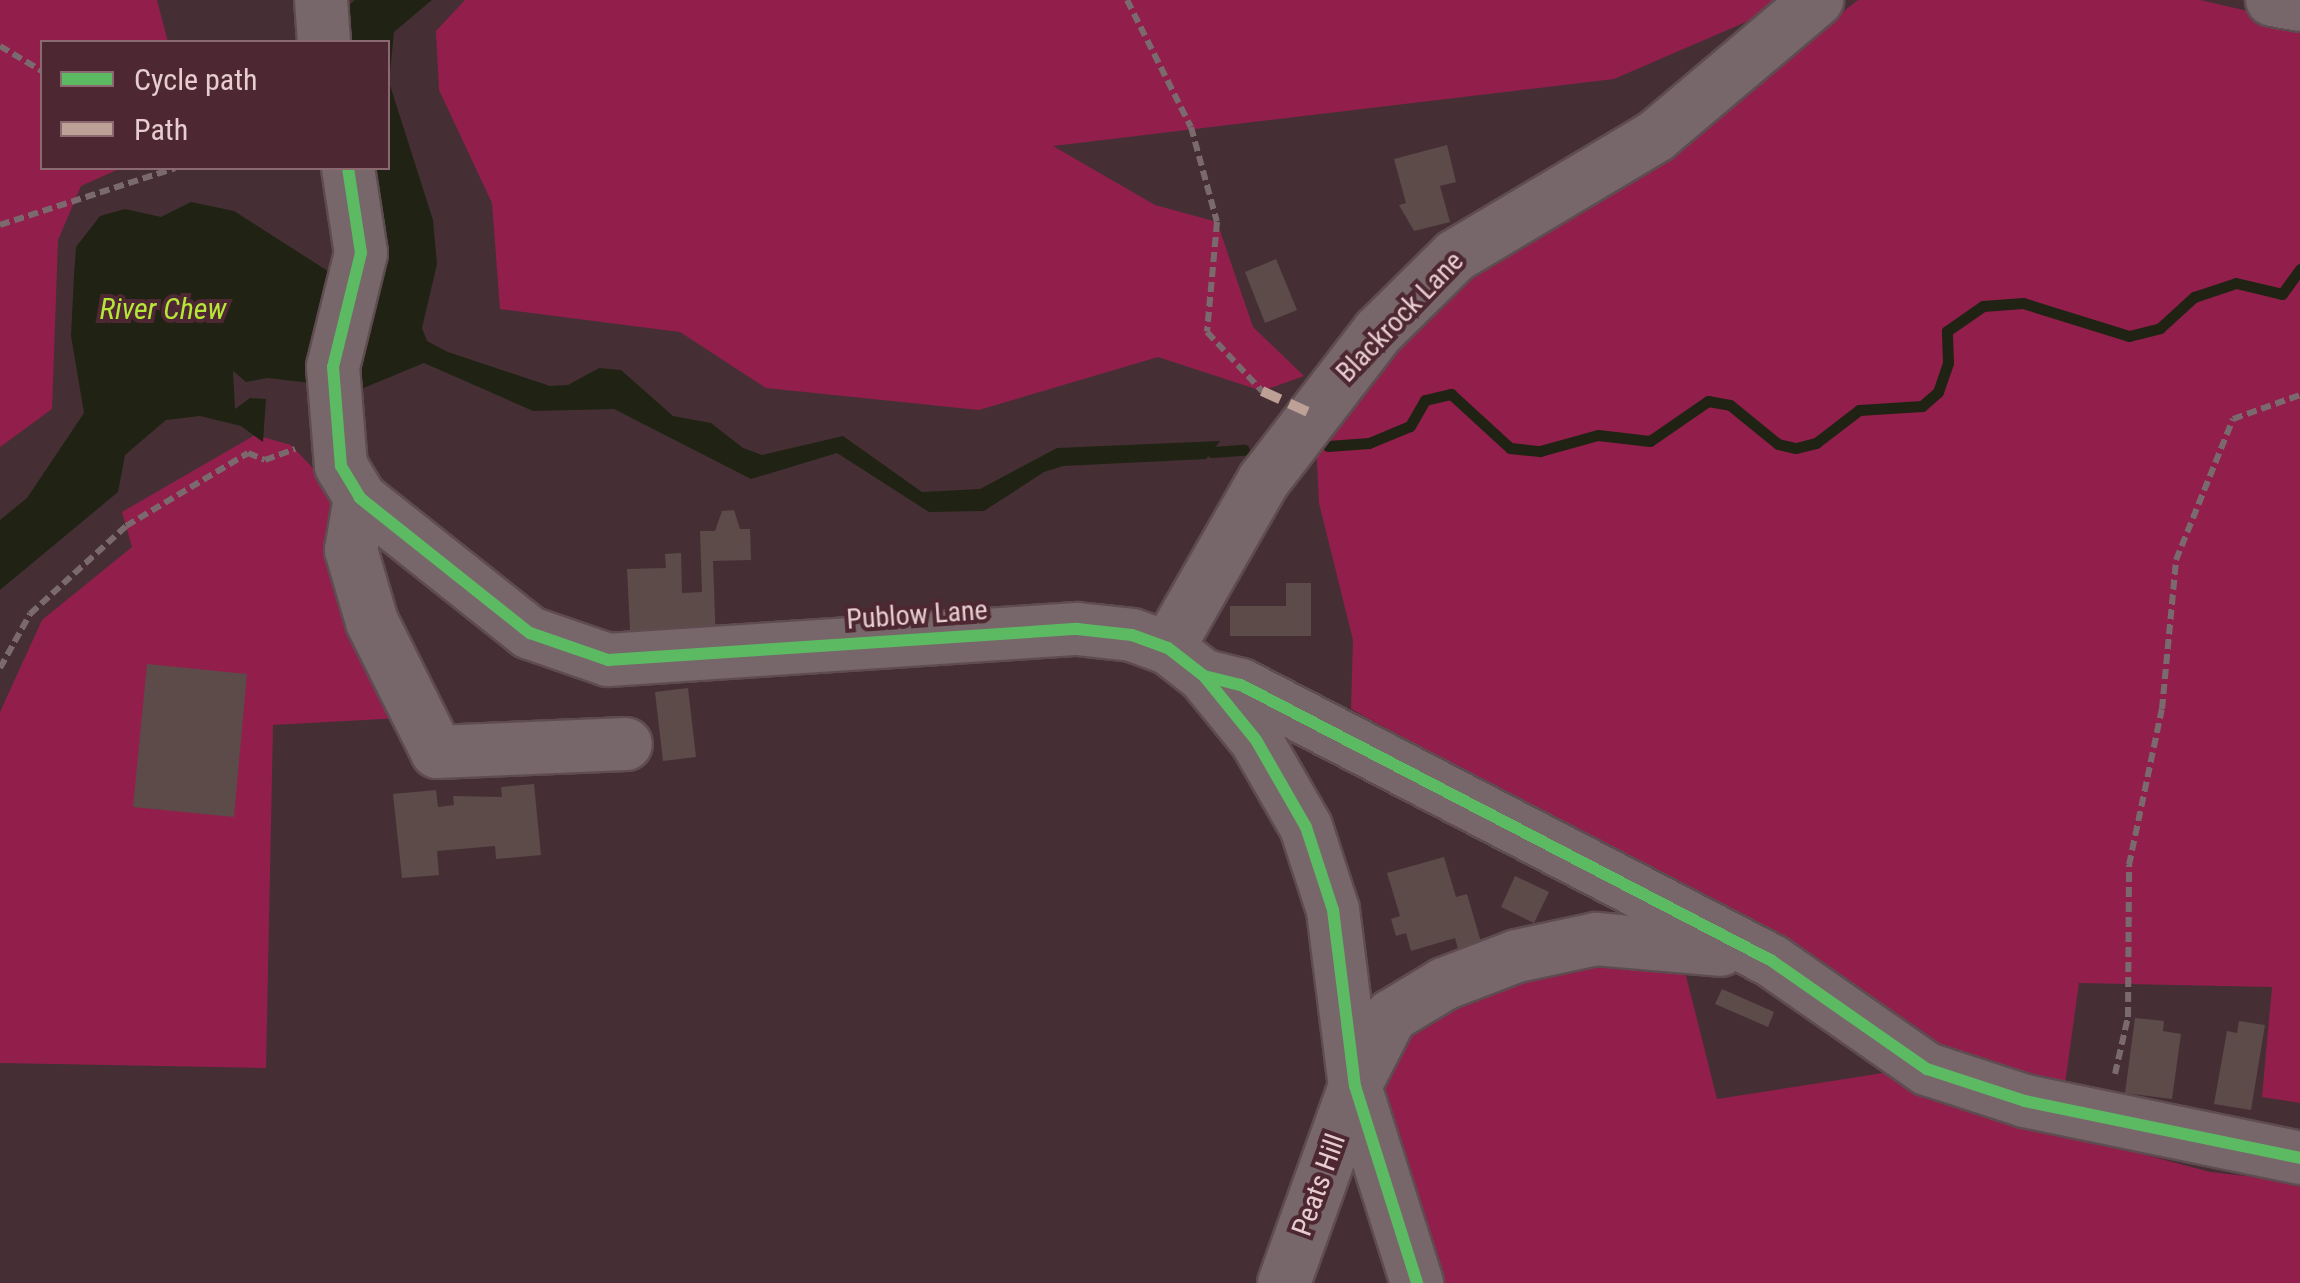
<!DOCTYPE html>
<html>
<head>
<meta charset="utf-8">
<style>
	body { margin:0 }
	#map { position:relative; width:2300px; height:1283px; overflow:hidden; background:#452f35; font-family:"Roboto Condensed",sans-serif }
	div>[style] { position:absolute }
	.green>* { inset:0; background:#921f4b }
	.water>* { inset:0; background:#202313 }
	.stream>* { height:11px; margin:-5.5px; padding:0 5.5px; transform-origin:5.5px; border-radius:5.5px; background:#202313 }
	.building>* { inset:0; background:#5c4b49 }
	.path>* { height:6px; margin-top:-3px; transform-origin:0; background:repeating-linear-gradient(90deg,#7a6a6e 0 10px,transparent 0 15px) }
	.roads { filter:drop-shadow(2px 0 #5f4c51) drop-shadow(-2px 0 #5f4c51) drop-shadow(0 2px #5f4c51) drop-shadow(0 -2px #5f4c51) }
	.minor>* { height:52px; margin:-26px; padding:0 26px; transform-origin:26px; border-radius:26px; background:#77666a }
	.quiet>* { height:10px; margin-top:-5px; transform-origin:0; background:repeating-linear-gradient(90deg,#bda197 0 20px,transparent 0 30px) }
	.cycleway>* { height:12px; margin:-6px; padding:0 6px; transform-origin:6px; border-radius:6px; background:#5cba63 }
	span { translate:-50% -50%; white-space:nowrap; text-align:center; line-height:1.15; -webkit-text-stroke:8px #4d2731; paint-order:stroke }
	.street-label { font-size:28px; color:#e7cdd2 }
	.water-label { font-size:30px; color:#b6e638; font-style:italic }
	.legend { position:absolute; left:40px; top:40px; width:350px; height:130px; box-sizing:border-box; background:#4d2731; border:2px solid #8b6971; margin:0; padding:12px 18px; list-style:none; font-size:30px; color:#e7cdd2 }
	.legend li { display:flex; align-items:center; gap:20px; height:50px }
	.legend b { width:50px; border:2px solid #8b6971 }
</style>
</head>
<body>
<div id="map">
	<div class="green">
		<div style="clip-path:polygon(0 0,157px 0,168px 42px,42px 42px,42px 168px,121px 168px,81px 186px,58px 240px,52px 409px,0 447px)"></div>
		<div style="clip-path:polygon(465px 0,1797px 0,1614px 79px,1053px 146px,1155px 205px,1217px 222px,1253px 327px,1304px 376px,1262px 391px,1158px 357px,979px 410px,766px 388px,680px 332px,500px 309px,492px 203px,439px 90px,436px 31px)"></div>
		<div style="clip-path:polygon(1858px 0,2200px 0,2300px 23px,2300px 1103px,2262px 1097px,2272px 987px,2079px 983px,2065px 1084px,1931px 1051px,1638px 866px,1351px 709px,1353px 640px,1319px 503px,1316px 442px,1417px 309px,1628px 182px)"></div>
		<div style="clip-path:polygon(255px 435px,291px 445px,359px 517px,401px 718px,273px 725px,266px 1068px,0 1063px,0 712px,42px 620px,132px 547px,122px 512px)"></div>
		<div style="clip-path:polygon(1681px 956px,1717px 1099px,1896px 1071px,1958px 1105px,2210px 1172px,2300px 1182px,2300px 1283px,1439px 1283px,1377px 1084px,1400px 1029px,1523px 966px)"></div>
	</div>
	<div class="water">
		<div style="clip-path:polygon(355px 0,432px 0,394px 32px,389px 82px,433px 220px,437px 264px,422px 328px,427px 341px,448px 352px,550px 386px,568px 385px,599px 368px,621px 370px,673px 416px,711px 423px,743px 448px,762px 455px,843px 436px,922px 492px,980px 489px,1057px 448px,1220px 441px,1206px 459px,1063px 466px,1044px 472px,984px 511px,929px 512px,837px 453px,751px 479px,614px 409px,533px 411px,424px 363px,361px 389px,268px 378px,246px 382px,233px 371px,235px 409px,250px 398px,266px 399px,263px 442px,241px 426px,200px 416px,166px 420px,125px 455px,118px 492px,0 590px,0 520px,27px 498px,84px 413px,71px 336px,74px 275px,76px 247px,100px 216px,125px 209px,161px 217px,191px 202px,234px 211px,370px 298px,383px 222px,372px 168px,388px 168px,388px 42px,342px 42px,340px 12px)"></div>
	</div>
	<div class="stream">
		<div style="left:1328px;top:446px;width:41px;rotate:-4.2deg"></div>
		<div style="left:1369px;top:443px;width:44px;rotate:-22.5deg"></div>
		<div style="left:1410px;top:426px;width:30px;rotate:-60deg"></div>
		<div style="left:1425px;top:400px;width:27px;rotate:-13deg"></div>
		<div style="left:1451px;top:394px;width:80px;rotate:42.5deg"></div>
		<div style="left:1510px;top:448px;width:30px;rotate:6deg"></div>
		<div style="left:1540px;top:451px;width:60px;rotate:-15.4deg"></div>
		<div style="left:1598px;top:435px;width:52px;rotate:6.6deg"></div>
		<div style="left:1650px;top:441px;width:70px;rotate:-34.6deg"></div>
		<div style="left:1708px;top:401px;width:22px;rotate:10deg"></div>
		<div style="left:1730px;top:405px;width:62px;rotate:39.1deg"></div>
		<div style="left:1778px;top:444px;width:18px;rotate:13deg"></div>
		<div style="left:1796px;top:448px;width:21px;rotate:-14deg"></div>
		<div style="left:1816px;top:443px;width:54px;rotate:-37.5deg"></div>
		<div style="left:1859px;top:410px;width:63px;rotate:-3.6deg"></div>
		<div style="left:1922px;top:406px;width:21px;rotate:-41deg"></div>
		<div style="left:1938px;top:392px;width:31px;rotate:-71deg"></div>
		<div style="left:1948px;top:363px;width:32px;rotate:-92deg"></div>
		<div style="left:1947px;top:331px;width:44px;rotate:-34.8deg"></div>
		<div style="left:1983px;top:306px;width:40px;rotate:-4.3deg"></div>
		<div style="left:2023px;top:303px;width:111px;rotate:17.3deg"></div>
		<div style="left:2129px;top:336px;width:32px;rotate:-14deg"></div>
		<div style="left:2160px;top:328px;width:46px;rotate:-42.4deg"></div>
		<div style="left:2194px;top:297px;width:44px;rotate:-18.4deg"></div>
		<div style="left:2236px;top:283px;width:47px;rotate:13.4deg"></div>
		<div style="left:2282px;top:294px;width:31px;rotate:-54deg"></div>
		<div style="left:1212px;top:452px;width:32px;rotate:-4deg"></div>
	</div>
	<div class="building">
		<div style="clip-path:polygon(1447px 145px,1456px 182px,1440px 186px,1450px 222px,1414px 231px,1399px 205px,1406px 203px,1394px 159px)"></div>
		<div style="clip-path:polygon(1276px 259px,1297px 310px,1265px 323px,1245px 272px)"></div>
		<div style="clip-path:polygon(734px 510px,740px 529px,750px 529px,751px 560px,713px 561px,716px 644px,631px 648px,627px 569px,666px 568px,665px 554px,681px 553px,682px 593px,702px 592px,700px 531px,715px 531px,722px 511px)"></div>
		<div style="clip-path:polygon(1286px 583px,1311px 583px,1311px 636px,1230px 636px,1230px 606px,1286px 606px)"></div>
		<div style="clip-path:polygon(147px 664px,247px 674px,234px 817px,133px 807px)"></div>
		<div style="clip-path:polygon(688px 688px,696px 757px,663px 761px,655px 692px)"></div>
		<div style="clip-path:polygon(534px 784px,541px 855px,496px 859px,495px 846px,437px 851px,439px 875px,402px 878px,393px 794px,436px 790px,438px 807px,454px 805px,453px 796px,502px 797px,501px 787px)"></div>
		<div style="clip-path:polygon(1444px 857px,1456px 897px,1467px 894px,1481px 942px,1458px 949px,1455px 938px,1411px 951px,1406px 933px,1396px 936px,1391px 919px,1400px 916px,1387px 873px)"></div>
		<div style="clip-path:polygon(1515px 876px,1549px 892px,1534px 923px,1501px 907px)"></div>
		<div style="clip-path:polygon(1722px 989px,1774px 1012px,1768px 1027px,1715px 1004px)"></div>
		<div style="clip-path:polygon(2135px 1018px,2164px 1021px,2163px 1031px,2181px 1034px,2172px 1099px,2125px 1093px)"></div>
		<div style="clip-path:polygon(2239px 1021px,2265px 1025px,2251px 1110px,2214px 1104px,2227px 1031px,2237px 1033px)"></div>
	</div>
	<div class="path">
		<div style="left:1127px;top:0;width:142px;rotate:63.3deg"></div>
		<div style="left:1191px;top:127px;width:98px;rotate:74.7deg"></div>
		<div style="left:1217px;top:222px;width:110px;rotate:95.2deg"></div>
		<div style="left:1207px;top:332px;width:81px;rotate:47deg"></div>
		<div style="left:0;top:46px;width:49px;rotate:30.8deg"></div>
		<div style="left:0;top:225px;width:184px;rotate:-18deg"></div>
		<div style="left:0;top:668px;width:62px;rotate:-60.9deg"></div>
		<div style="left:30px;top:614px;width:130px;rotate:-42.5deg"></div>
		<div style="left:126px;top:526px;width:142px;rotate:-30.9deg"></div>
		<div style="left:248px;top:453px;width:18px;rotate:22deg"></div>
		<div style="left:265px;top:460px;width:32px;rotate:-20deg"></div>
		<div style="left:2115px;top:1074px;width:58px;rotate:-77.2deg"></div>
		<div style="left:2128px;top:1017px;width:152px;rotate:-89.6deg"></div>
		<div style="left:2129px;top:865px;width:159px;rotate:-78.1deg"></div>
		<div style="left:2162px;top:709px;width:150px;rotate:-84.6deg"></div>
		<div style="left:2176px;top:560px;width:152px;rotate:-68deg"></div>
		<div style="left:2233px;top:419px;width:71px;rotate:-19.7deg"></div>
	</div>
	<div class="roads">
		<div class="minor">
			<div style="left:321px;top:0;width:42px;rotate:85.9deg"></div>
			<div style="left:2272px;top:0;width:28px;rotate:10deg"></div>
			<div style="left:348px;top:168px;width:86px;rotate:81.3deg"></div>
			<div style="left:361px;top:253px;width:117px;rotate:103.8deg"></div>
			<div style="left:333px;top:367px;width:99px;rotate:85.4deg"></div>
			<div style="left:341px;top:466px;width:37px;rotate:59deg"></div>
			<div style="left:360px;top:498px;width:217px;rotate:38.5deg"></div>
			<div style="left:530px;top:633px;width:83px;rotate:19.1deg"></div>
			<div style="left:608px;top:660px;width:470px;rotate:-3.8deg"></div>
			<div style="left:1077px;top:629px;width:55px;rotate:6.2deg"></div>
			<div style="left:1132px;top:635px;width:38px;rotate:20deg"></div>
			<div style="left:1168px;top:648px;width:46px;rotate:37.9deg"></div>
			<div style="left:1204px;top:676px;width:82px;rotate:50.9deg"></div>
			<div style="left:1256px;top:740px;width:100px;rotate:60.1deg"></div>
			<div style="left:1306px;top:827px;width:87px;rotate:72deg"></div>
			<div style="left:1333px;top:910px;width:177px;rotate:82.9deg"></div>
			<div style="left:1355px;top:1086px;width:207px;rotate:72.5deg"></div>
			<div style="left:360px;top:498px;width:53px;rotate:99.8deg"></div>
			<div style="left:351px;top:550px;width:75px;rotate:73.7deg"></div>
			<div style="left:372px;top:622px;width:145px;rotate:63.4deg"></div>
			<div style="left:437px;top:752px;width:189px;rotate:-2.4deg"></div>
			<div style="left:1168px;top:648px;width:193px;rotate:-60.3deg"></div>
			<div style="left:1264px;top:480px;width:187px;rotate:-52.4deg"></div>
			<div style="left:1378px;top:332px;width:108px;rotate:-44.6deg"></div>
			<div style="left:1455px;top:256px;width:234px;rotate:-30.8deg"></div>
			<div style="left:1656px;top:136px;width:211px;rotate:-40.2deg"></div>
			<div style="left:1205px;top:676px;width:37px;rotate:14deg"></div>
			<div style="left:1241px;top:685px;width:598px;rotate:27.46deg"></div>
			<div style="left:1772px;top:961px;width:189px;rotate:34.9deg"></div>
			<div style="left:1927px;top:1069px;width:103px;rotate:18.1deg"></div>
			<div style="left:2025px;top:1101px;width:281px;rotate:11.7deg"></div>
			<div style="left:1284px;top:1283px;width:209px;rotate:-70.2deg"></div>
			<div style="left:1355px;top:1086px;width:79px;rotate:-62.8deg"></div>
			<div style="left:1391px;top:1016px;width:62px;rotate:-31.1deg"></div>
			<div style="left:1444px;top:984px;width:78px;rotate:-21deg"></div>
			<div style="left:1517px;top:956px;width:81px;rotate:-12.1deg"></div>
			<div style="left:1596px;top:939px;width:125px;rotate:5deg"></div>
		</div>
	</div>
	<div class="quiet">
		<div style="left:1262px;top:391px;width:53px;rotate:24.6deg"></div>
	</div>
	<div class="cycleway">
		<div style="left:348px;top:168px;width:86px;rotate:81.3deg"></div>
		<div style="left:361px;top:253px;width:117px;rotate:103.8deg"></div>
		<div style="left:333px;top:367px;width:99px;rotate:85.4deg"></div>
		<div style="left:341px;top:466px;width:37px;rotate:59deg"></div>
		<div style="left:360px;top:498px;width:217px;rotate:38.5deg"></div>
		<div style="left:530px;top:633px;width:83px;rotate:19.1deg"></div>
		<div style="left:608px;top:660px;width:470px;rotate:-3.8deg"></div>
		<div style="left:1077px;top:629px;width:55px;rotate:6.2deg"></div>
		<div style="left:1132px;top:635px;width:38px;rotate:20deg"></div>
		<div style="left:1168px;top:648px;width:46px;rotate:37.9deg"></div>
		<div style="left:1204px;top:676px;width:82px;rotate:50.9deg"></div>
		<div style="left:1256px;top:740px;width:100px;rotate:60.1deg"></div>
		<div style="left:1306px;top:827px;width:87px;rotate:72deg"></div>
		<div style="left:1333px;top:910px;width:177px;rotate:82.9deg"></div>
		<div style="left:1355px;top:1086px;width:207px;rotate:72.5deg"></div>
		<div style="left:1204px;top:676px;width:38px;rotate:14deg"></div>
		<div style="left:1241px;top:685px;width:598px;rotate:27.46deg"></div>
		<div style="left:1772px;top:961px;width:189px;rotate:34.9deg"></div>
		<div style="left:1927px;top:1069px;width:103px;rotate:18.1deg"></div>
		<div style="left:2025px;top:1101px;width:281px;rotate:11.7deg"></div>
	</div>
	<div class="street-label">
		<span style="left:1400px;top:317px;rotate:-46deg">Blackrock Lane</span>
		<span style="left:917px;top:615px;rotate:-4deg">Publow Lane</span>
		<span style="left:1319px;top:1185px;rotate:-70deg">Peats Hill</span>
	</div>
	<div class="water-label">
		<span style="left:163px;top:309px">River Chew</span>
	</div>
	<ul class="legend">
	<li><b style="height:12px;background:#5cba63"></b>Cycle path</li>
	<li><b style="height:12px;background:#bda197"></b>Path</li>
	</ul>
</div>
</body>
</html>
